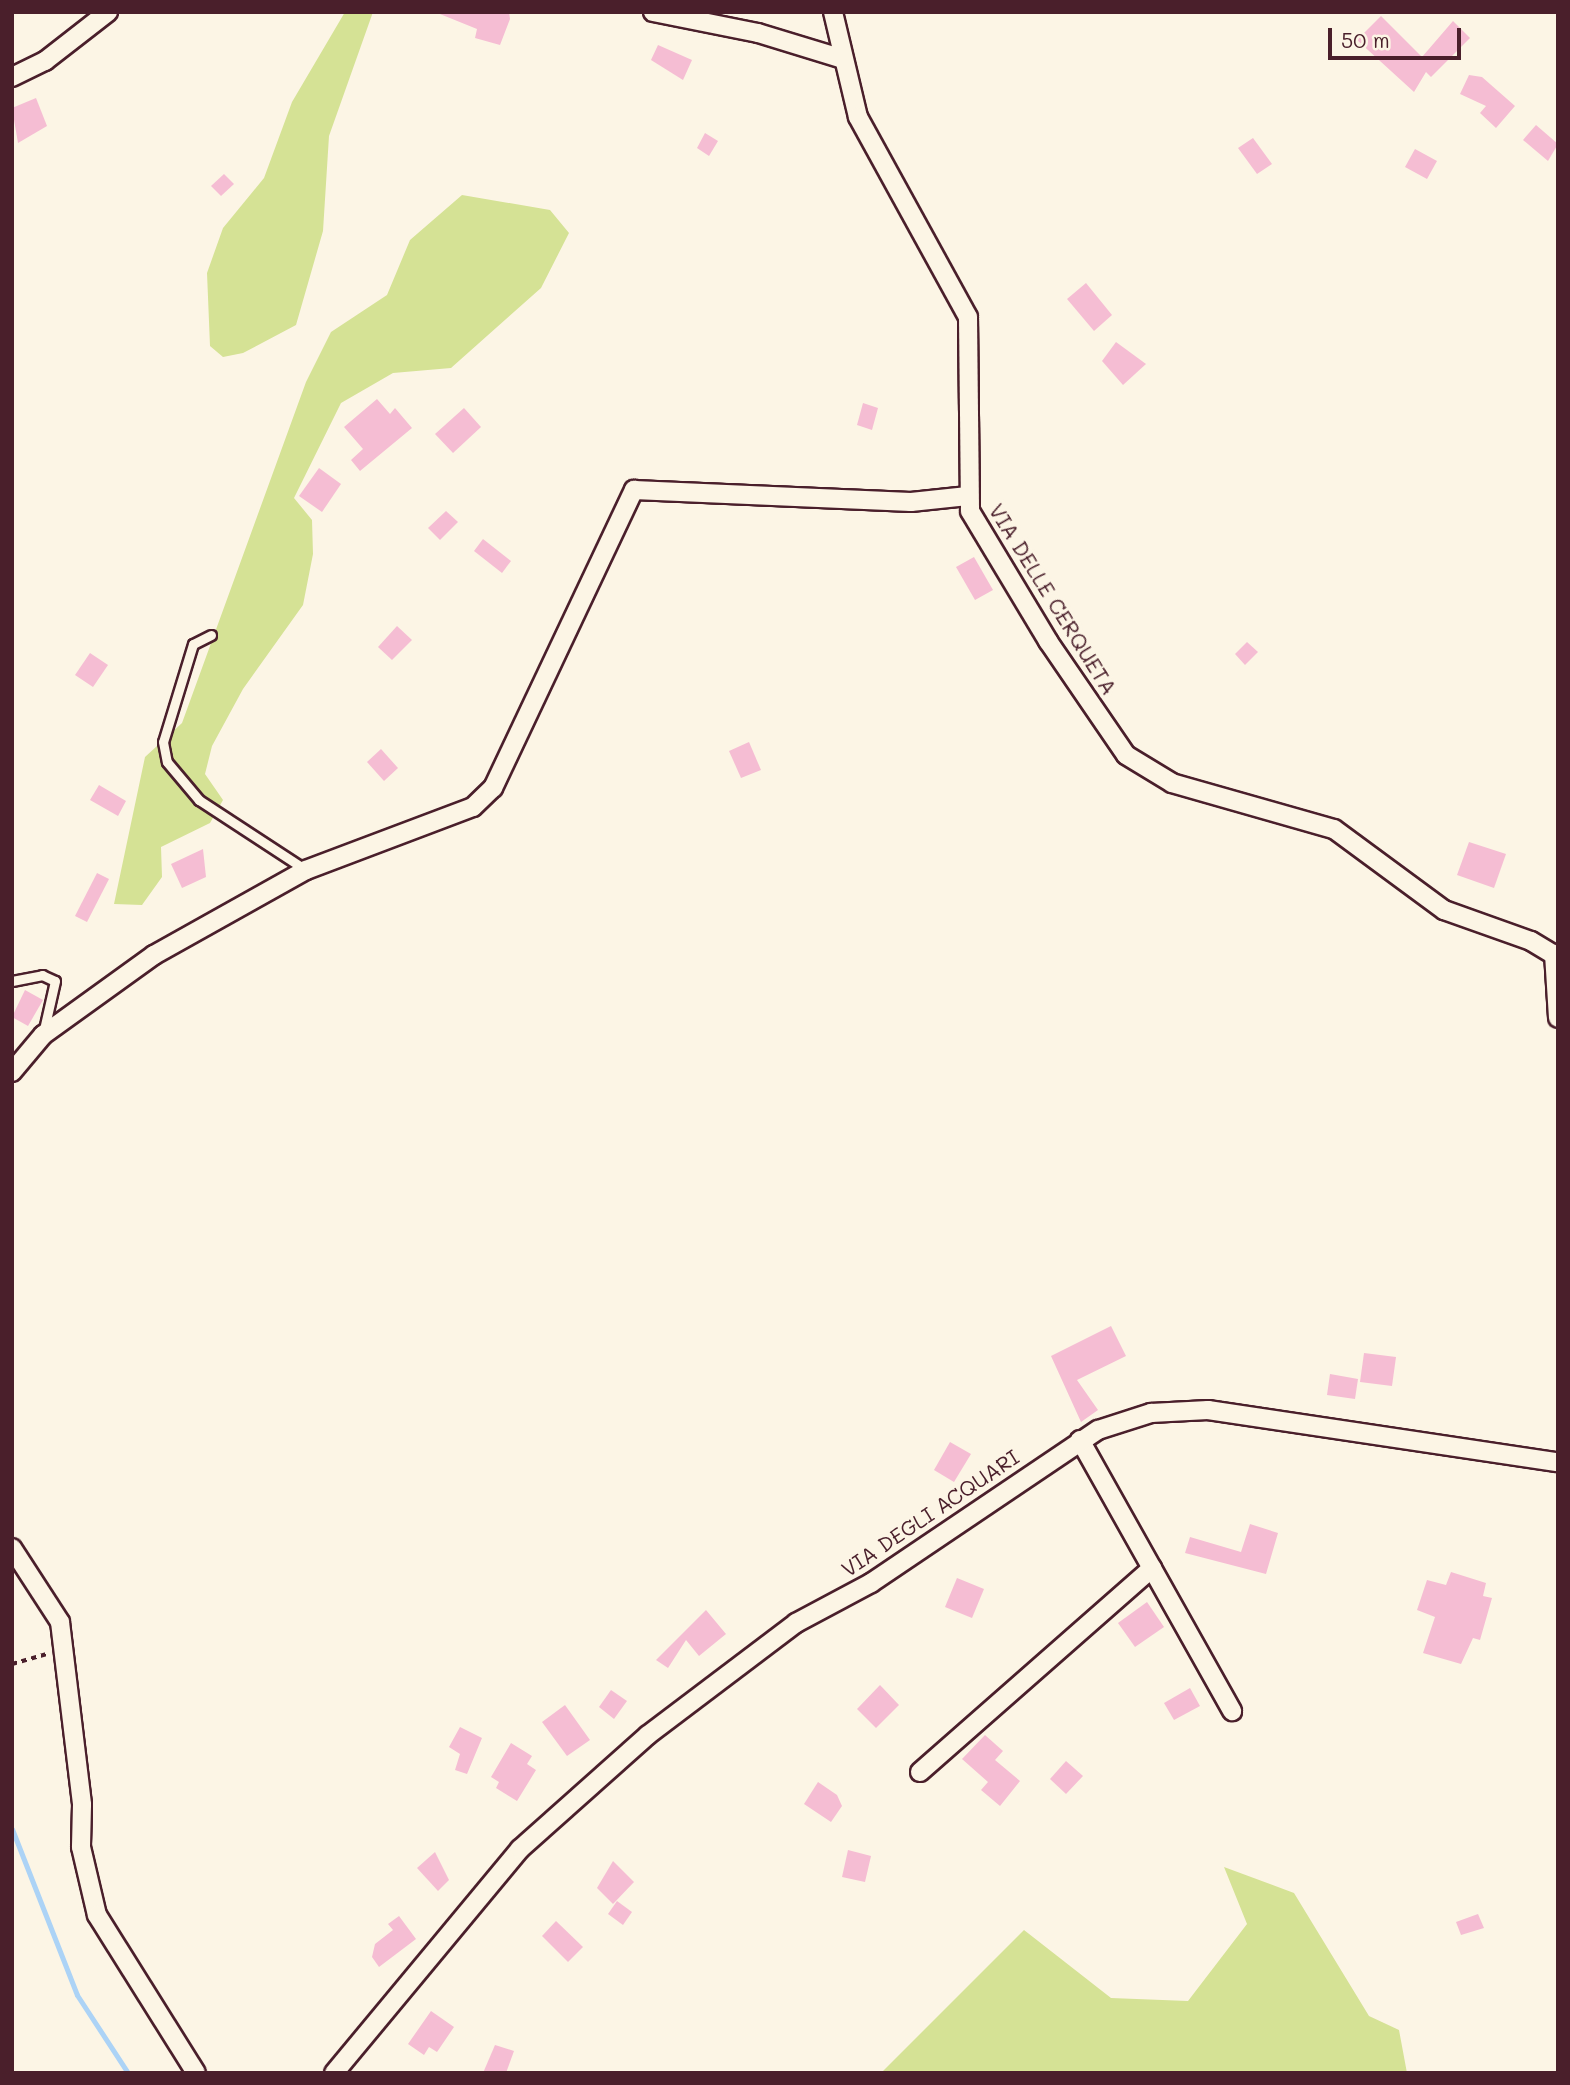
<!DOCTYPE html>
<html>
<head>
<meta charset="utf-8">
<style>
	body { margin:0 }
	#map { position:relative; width:1570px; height:2085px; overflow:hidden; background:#fcf5e5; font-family:Mali,sans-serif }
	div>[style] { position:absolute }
	.green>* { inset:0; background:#d5e295 }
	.stream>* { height:5px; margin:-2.5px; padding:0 2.5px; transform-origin:2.5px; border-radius:2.5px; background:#acd3f6 }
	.building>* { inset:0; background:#f5bdd3 }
	.path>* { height:3.5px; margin-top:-1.75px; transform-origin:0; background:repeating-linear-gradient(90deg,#4a1f2b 0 5px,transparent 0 10px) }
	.roads { filter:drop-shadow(2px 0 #4a1f2b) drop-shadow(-2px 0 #4a1f2b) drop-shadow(0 2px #4a1f2b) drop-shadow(0 -2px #4a1f2b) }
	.lane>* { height:9px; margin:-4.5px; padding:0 4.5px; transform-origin:4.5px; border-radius:4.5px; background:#fcf5e5 }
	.street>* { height:18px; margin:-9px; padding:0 9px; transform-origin:9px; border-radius:9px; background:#fcf5e5 }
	span { translate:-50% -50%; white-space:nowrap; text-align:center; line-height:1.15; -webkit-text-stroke:7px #fcf5e5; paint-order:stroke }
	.street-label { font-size:21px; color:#4a1f2b }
	.frame { position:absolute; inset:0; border:14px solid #4a1f2b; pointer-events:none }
	.scale { position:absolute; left:1328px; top:28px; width:133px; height:32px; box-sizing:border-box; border:4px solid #4a1f2b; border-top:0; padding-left:9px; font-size:21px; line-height:24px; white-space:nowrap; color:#4a1f2b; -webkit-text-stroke:5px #fcf5e5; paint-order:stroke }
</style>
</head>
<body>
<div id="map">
	<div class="green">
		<div style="clip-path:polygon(345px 12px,373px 12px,329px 136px,323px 231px,296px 325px,243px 353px,223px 357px,210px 346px,207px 273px,223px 228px,264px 178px,292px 102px)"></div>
		<div style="clip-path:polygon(462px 195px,550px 210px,569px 233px,541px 288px,451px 368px,393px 373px,341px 403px,294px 498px,312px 520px,313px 554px,303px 605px,243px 689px,212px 746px,205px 774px,223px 800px,210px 823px,161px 847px,162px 877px,142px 905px,114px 904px,145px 757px,182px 723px,306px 382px,331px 332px,387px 295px,410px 240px)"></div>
		<div style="clip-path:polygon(1224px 1867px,1294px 1893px,1369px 2016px,1399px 2030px,1407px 2073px,881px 2073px,1024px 1930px,1111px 1998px,1188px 2001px,1247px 1924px)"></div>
	</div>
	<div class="stream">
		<div style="left:12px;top:1829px;width:178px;rotate:68.6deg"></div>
		<div style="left:77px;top:1995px;width:93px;rotate:56.8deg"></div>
	</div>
	<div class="building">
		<div style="clip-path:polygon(435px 12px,509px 12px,510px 19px,500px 45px,475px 38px,477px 29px)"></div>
		<div style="clip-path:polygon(1381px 16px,1422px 57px,1453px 21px,1470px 38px,1431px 77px,1426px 72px,1414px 92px,1357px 40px)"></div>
		<div style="clip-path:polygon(658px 45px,692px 60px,683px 80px,651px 60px)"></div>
		<div style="clip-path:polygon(1469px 75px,1482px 77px,1515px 106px,1496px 128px,1480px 113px,1486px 106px,1460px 94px)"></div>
		<div style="clip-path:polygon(36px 98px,47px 126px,18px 143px,12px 108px)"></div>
		<div style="clip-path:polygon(1536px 125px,1558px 144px,1548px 161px,1523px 140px)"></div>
		<div style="clip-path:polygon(705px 133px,718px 141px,709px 156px,697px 148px)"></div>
		<div style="clip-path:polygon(1253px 138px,1272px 164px,1257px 174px,1238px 148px)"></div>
		<div style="clip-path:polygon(1415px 149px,1437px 161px,1427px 179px,1405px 167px)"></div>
		<div style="clip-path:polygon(224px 174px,234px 184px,221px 196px,211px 186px)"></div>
		<div style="clip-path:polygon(1086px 283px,1112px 315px,1094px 331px,1067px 299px)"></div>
		<div style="clip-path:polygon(1116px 342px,1146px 364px,1123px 385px,1102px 361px)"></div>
		<div style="clip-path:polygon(377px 399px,390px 414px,395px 408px,412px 428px,360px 471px,351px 460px,363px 449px,344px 427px)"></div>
		<div style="clip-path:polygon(863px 403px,878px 408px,872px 430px,857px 425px)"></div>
		<div style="clip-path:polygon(464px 408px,481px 427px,453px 453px,435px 434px)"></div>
		<div style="clip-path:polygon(319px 468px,341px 484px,322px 512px,299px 496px)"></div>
		<div style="clip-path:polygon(446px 511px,458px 522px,440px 540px,428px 528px)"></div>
		<div style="clip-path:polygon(483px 539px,511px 561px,502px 573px,474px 551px)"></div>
		<div style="clip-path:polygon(974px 557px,993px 590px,975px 600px,956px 567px)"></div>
		<div style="clip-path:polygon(397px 626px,412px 640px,392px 660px,378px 647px)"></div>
		<div style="clip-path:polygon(1247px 642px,1258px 652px,1245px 665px,1235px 654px)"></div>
		<div style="clip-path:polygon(90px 653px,108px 665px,93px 687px,75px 675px)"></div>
		<div style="clip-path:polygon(749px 742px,761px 770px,741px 778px,729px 751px)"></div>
		<div style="clip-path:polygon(381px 749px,398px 768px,384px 781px,367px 762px)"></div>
		<div style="clip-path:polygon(99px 785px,126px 801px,118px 816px,90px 800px)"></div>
		<div style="clip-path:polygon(1469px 842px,1506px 854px,1494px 888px,1457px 875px)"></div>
		<div style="clip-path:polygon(203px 849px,206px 877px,182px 888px,171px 864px)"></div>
		<div style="clip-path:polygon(97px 873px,109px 879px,87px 922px,75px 916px)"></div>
		<div style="clip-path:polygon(25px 990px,43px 1000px,28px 1026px,12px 1017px)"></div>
		<div style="clip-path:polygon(1111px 1326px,1126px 1356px,1077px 1380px,1098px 1410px,1081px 1422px,1051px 1356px)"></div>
		<div style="clip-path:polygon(1364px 1353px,1396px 1357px,1392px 1386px,1360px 1382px)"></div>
		<div style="clip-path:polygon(1330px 1374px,1358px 1379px,1355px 1399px,1327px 1395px)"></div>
		<div style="clip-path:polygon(950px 1442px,971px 1454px,954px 1482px,934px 1470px)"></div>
		<div style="clip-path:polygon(1250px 1524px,1278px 1533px,1266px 1574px,1185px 1553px,1190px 1537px,1241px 1552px)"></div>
		<div style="clip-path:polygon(1451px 1572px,1486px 1583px,1483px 1596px,1492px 1598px,1480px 1640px,1473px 1638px,1461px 1664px,1423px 1653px,1435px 1617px,1417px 1610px,1427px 1580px,1446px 1585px)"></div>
		<div style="clip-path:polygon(957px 1578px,984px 1589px,972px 1618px,945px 1607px)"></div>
		<div style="clip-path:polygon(1147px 1602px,1164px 1627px,1135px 1647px,1118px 1623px)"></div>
		<div style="clip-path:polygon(706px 1610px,726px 1634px,699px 1656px,686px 1640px,668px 1668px,656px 1660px)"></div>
		<div style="clip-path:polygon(880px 1685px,899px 1705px,876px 1728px,857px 1709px)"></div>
		<div style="clip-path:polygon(1190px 1688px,1200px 1706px,1174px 1720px,1164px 1703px)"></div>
		<div style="clip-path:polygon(611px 1690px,627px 1701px,614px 1719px,599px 1707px)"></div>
		<div style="clip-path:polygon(565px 1705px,590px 1740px,567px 1756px,542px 1722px)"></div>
		<div style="clip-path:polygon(460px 1727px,482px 1738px,467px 1774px,455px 1770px,460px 1754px,449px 1747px)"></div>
		<div style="clip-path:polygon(985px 1735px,1003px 1751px,995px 1760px,1020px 1781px,1000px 1806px,981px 1790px,988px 1782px,962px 1759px)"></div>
		<div style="clip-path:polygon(511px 1743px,532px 1756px,527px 1764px,536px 1770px,517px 1801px,496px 1788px,499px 1782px,491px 1777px)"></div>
		<div style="clip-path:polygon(1066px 1761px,1083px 1776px,1066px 1794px,1050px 1779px)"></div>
		<div style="clip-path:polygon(818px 1782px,837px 1795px,842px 1806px,831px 1822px,804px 1804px)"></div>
		<div style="clip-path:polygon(848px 1850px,871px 1856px,865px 1882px,842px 1877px)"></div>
		<div style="clip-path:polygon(435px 1852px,449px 1880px,438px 1891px,417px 1868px)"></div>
		<div style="clip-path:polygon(613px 1861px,634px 1882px,613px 1904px,597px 1888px)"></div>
		<div style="clip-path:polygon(617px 1901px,632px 1912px,623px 1925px,608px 1914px)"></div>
		<div style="clip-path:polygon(1478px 1914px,1484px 1928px,1461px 1935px,1456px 1922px)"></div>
		<div style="clip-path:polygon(399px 1916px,416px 1939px,379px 1967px,372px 1957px,375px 1944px,393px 1930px,388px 1924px)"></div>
		<div style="clip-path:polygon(556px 1921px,583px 1947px,568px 1962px,542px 1936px)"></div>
		<div style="clip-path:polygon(431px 2011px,454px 2027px,437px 2052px,429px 2047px,424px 2055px,408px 2044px)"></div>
		<div style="clip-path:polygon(495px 2045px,514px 2051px,506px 2073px,483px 2073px)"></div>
	</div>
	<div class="path">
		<div style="left:12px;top:1664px;width:37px;rotate:-16deg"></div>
	</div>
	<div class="roads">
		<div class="lane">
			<div style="left:211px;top:635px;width:20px;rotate:153deg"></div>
			<div style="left:193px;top:644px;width:102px;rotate:107deg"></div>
			<div style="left:163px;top:742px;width:20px;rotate:79deg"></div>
			<div style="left:167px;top:762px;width:50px;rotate:49.9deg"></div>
			<div style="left:199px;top:800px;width:128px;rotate:33.2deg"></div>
			<div style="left:12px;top:981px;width:31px;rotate:-11deg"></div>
			<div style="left:42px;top:975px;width:14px;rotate:25deg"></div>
			<div style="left:55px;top:981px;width:54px;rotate:102.8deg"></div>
		</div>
		<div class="street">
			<div style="left:653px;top:12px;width:107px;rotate:11.3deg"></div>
			<div style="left:758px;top:33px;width:86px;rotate:17deg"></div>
			<div style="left:833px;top:12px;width:108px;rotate:76.6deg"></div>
			<div style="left:858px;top:117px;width:228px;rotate:61.2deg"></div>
			<div style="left:968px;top:317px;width:194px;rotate:89.4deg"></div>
			<div style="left:970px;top:511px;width:152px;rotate:59deg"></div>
			<div style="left:1048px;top:641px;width:138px;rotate:55.6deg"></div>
			<div style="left:1126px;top:755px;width:54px;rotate:31.3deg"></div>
			<div style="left:1172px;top:783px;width:168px;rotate:15.9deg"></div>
			<div style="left:1334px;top:829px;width:137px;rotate:36.4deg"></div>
			<div style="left:1444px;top:910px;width:92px;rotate:19.6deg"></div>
			<div style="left:1531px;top:941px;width:31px;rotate:31deg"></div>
			<div style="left:12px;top:77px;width:37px;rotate:-26deg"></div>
			<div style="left:45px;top:61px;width:80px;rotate:-37.9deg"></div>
			<div style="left:1554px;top:954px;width:64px;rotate:86.4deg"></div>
			<div style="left:12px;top:1072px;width:48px;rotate:-50deg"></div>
			<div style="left:43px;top:1035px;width:137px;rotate:-35.8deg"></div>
			<div style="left:154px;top:955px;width:174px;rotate:-29.2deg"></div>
			<div style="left:306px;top:870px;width:178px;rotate:-20.7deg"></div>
			<div style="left:473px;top:807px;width:28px;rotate:-44deg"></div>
			<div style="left:493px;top:788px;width:330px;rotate:-64.7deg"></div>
			<div style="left:634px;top:490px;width:277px;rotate:2.5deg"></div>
			<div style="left:911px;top:502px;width:57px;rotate:-6deg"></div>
			<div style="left:1080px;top:1440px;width:311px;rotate:60.7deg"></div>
			<div style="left:12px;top:1548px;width:88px;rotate:57deg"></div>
			<div style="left:60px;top:1622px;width:184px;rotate:83.1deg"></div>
			<div style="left:82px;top:1805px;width:42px;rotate:91.4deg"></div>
			<div style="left:81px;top:1847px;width:70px;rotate:76.8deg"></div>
			<div style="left:97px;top:1915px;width:186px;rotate:57.9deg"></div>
			<div style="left:920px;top:1772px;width:309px;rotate:-41.3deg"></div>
			<div style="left:334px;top:2073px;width:291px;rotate:-50.3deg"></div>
			<div style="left:520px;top:1849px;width:171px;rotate:-41.7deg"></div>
			<div style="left:648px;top:1735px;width:186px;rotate:-37.1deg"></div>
			<div style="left:796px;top:1623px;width:85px;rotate:-28.1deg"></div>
			<div style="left:871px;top:1583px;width:274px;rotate:-34deg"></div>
			<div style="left:1098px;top:1430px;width:56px;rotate:-17.8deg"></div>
			<div style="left:1151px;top:1413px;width:57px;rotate:-3deg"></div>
			<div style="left:1208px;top:1410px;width:354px;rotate:8.5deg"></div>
		</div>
	</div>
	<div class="street-label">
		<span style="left:1053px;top:599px;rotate:58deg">VIA DELLE CERQUETA</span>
		<span style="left:930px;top:1513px;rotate:-34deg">VIA DEGLI ACQUARI</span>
	</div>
	<div class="frame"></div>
	<div class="scale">50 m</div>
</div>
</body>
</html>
